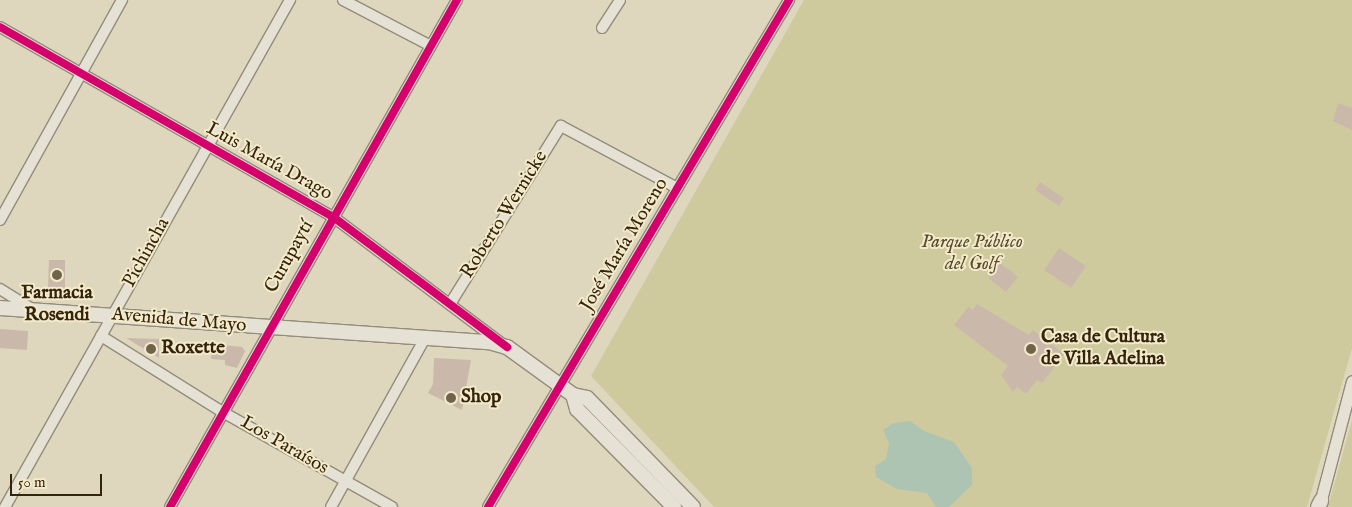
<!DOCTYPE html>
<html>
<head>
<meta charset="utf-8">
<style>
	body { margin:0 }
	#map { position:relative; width:1352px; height:507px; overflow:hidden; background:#ded7bd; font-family:"IM FELL English",serif }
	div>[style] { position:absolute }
	.green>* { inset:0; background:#ceca9e }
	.water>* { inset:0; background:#aec4b3 }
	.building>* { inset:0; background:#cab9aa }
	.roads { filter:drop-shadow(1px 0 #928c7a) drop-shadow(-1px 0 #928c7a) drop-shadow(0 1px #928c7a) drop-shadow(0 -1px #928c7a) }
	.minor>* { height:10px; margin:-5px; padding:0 5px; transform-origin:5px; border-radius:5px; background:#e5e1d4 }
	.tertiary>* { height:11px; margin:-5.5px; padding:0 5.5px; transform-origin:5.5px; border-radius:5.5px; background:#e5e1d4 }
	.secondary>* { height:14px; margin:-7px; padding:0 7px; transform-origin:7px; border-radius:7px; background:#e5e1d4 }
	.cycleway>* { height:8px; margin:-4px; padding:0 4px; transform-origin:4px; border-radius:4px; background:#d6006c }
	.dots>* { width:14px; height:14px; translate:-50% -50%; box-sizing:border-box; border:2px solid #f3eacb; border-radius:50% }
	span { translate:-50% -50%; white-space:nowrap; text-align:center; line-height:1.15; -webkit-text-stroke:4px #f3eacb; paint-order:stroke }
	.street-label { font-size:19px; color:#35240c }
	.park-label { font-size:19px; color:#584b2a; font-style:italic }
	.poi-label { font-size:19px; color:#35240c; font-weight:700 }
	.left { translate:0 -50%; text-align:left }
	.scale { position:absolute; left:10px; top:474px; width:92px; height:22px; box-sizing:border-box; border:2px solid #35240c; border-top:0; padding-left:6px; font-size:15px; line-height:18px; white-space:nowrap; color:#35240c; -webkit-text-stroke:4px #f3eacb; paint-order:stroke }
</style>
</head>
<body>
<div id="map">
	<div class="green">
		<div style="clip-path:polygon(804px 0,1352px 0,1352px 348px,1307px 507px,714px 507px,591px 376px)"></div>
		<div style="clip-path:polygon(1352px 420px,1352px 507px,1328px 507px)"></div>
	</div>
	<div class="water">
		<div style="clip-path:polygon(910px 421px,924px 431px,954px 442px,972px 468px,972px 485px,949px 507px,936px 507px,927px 493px,897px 489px,876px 477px,875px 466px,886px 459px,889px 443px,883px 430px,894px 423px)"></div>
	</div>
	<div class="building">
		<div style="clip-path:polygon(1338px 103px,1352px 108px,1352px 130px,1333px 121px)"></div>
		<div style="clip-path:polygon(1040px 182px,1064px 198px,1059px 206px,1035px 190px)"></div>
		<div style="clip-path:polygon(1059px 248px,1086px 266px,1071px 288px,1044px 270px)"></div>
		<div style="clip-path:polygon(49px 260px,65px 260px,65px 290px,48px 289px)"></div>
		<div style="clip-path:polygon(1000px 263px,1018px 277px,1006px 292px,988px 278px)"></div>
		<div style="clip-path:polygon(977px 304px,1029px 335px,1033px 330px,1064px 354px,1042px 383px,1037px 380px,1026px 394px,1017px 387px,1013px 392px,1001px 375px,1008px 366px,954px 325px,968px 307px,973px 310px)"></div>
		<div style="clip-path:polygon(0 329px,28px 331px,27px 350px,0 348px)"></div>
		<div style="clip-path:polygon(126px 338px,159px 339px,159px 358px)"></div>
		<div style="clip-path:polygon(212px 344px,242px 347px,245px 351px,237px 368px,225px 365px,225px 360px,211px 359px)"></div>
		<div style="clip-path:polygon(434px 358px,471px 360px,462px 410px,428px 393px,433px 384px)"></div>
	</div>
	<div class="roads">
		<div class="minor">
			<div style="left:343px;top:0;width:99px;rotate:27.6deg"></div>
			<div style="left:0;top:27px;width:382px;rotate:29.7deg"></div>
			<div style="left:332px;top:216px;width:211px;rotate:36.9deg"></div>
			<div style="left:602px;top:28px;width:33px;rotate:-57deg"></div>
			<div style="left:0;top:220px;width:252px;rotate:-61deg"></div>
			<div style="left:0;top:289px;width:39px;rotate:32deg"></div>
			<div style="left:450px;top:304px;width:210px;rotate:-58.1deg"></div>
			<div style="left:561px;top:126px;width:132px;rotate:28.1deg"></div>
			<div style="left:101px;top:336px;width:142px;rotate:32deg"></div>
			<div style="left:221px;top:411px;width:196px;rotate:29.3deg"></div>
			<div style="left:5px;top:507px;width:582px;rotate:-60.66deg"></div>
			<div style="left:170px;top:507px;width:583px;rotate:-60.49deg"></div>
			<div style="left:331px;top:507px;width:193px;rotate:-60.9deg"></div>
			<div style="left:488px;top:507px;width:590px;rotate:-59.3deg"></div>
		</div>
		<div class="tertiary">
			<div style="left:1319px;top:507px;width:130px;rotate:-75.3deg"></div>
		</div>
		<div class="secondary">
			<div style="left:0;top:308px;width:490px;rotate:4deg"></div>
			<div style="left:489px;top:342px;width:19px;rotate:16deg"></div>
			<div style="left:507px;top:347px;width:82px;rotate:36deg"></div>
			<div style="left:573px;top:395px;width:14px;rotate:12deg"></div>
			<div style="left:587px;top:398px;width:152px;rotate:45.8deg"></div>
			<div style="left:573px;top:395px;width:15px;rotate:74deg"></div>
			<div style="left:577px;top:409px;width:138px;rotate:45.3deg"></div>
			<div style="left:1318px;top:507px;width:7px;rotate:-63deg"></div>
		</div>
	</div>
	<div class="cycleway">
		<div style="left:0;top:27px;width:382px;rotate:29.7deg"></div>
		<div style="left:332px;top:216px;width:219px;rotate:36.8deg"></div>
		<div style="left:170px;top:507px;width:583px;rotate:-60.49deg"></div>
		<div style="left:488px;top:507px;width:590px;rotate:-59.3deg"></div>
	</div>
	<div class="dots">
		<div style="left:57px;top:275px;background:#70634a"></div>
		<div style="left:151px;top:349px;background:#70634a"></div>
		<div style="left:1031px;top:349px;background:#70634a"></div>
		<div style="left:451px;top:398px;background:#70634a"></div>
	</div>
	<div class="street-label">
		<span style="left:269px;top:162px;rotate:29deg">Luis María Drago</span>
		<span style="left:505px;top:215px;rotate:-58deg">Roberto Wernicke</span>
		<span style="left:625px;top:245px;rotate:-59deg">José María Moreno</span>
		<span style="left:147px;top:253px;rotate:-61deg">Pichincha</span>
		<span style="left:290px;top:257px;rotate:-61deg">Curupaytí</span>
		<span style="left:179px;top:321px;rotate:5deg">Avenida de Mayo</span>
		<span style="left:284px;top:446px;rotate:30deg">Los Paraísos</span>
	</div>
	<div class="park-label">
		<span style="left:972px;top:254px">Parque Público<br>del Golf</span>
	</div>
	<div class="poi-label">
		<span style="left:57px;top:305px">Farmacia<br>Rosendi</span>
		<span class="left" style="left:1041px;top:349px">Casa de Cultura<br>de Villa Adelina</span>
		<span class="left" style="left:161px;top:349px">Roxette</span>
		<span class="left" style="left:461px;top:398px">Shop</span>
	</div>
	<div class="scale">50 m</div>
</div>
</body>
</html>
